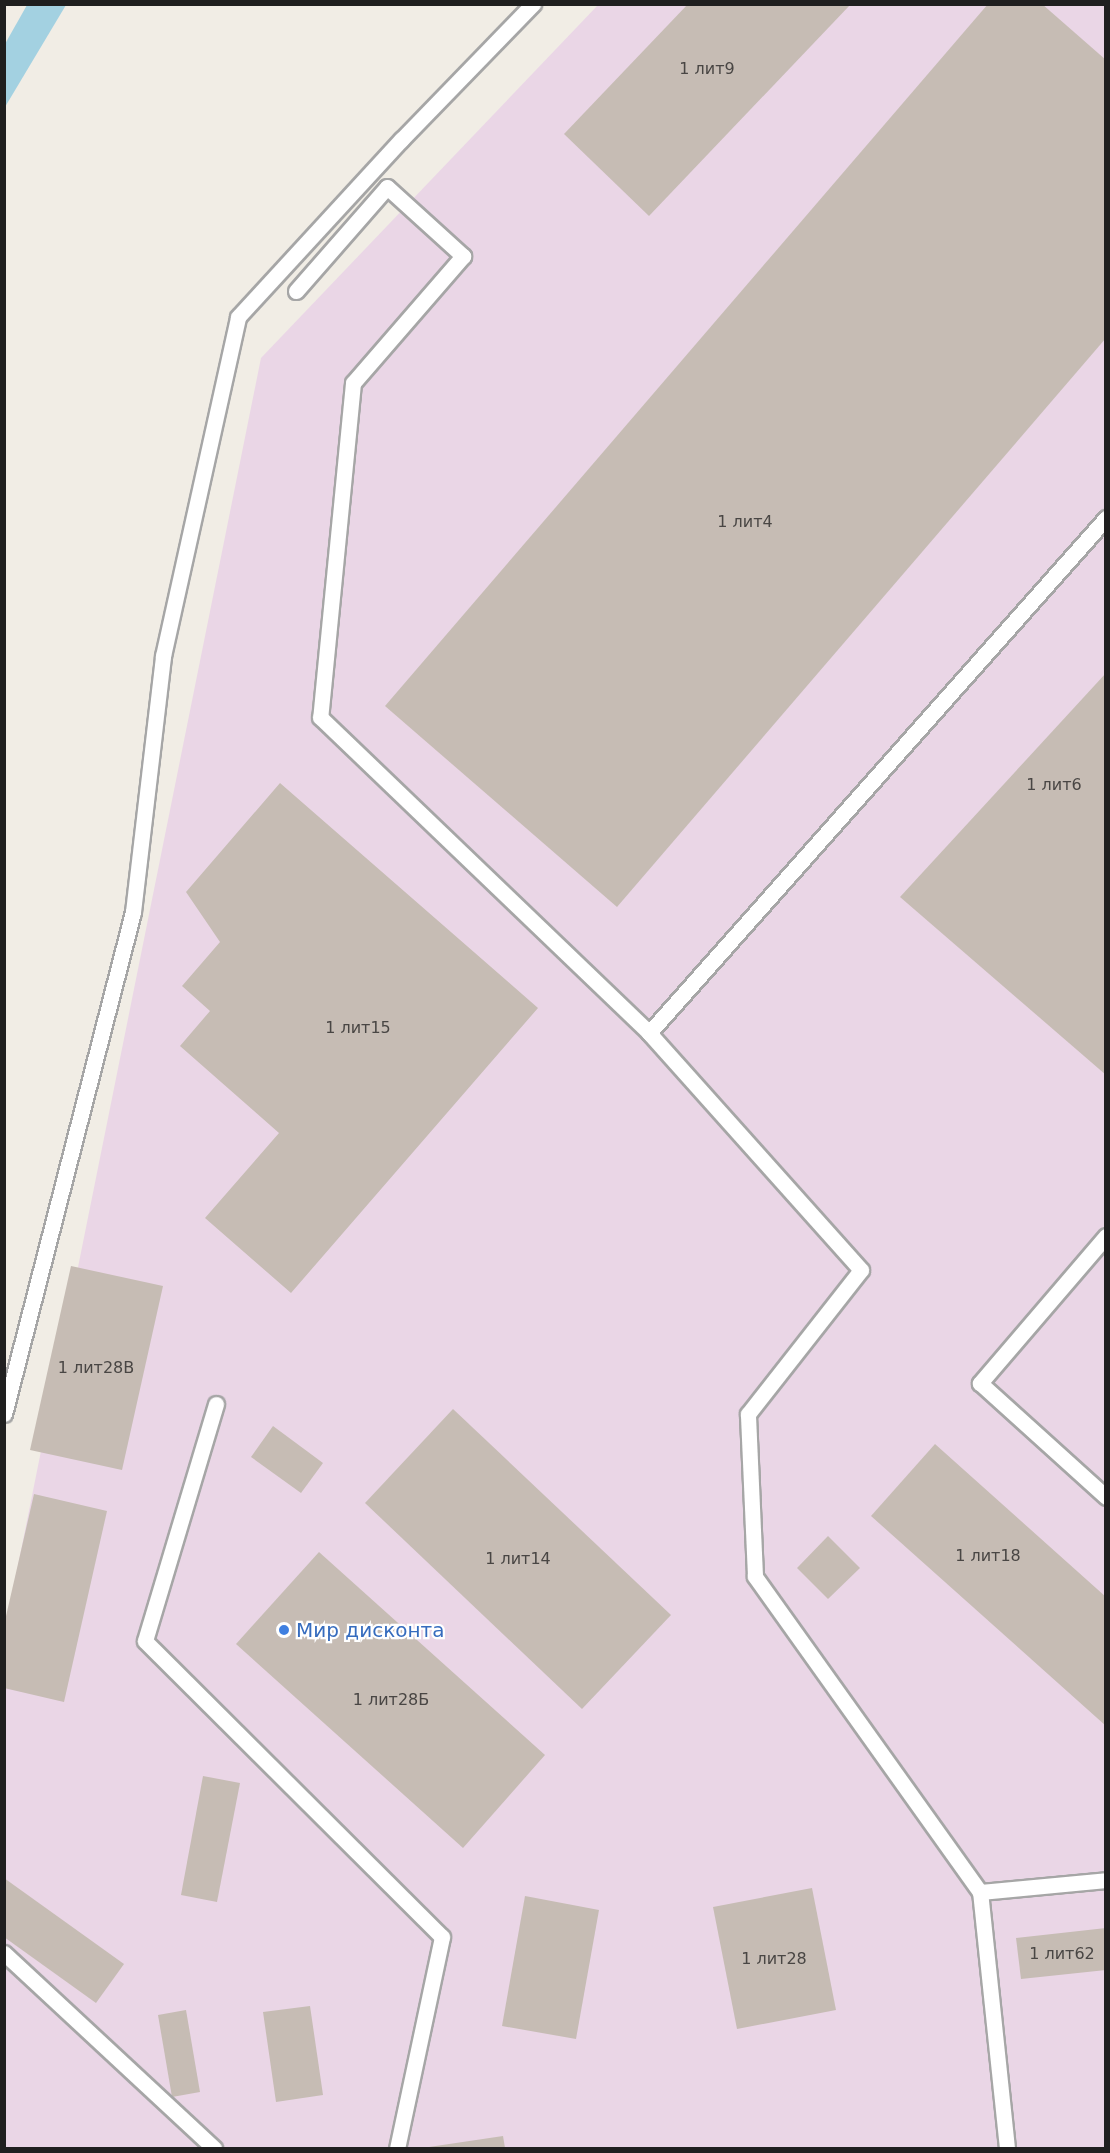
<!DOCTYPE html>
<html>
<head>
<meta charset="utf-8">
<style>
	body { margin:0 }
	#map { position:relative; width:1110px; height:2153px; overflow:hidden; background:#f1ede5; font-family:"DejaVu Sans",sans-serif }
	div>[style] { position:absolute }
	.industrial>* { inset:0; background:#ead6e6 }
	.water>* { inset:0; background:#a3d1e1 }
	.building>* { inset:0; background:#c6bcb4 }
	.roads { filter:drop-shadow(2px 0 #a6a6a6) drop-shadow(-2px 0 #a6a6a6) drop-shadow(0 2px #a6a6a6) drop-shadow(0 -2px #a6a6a6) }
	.service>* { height:15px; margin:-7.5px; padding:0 7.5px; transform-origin:7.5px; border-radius:7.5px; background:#fff }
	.dots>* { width:16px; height:16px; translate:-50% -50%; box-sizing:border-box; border:3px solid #fff; border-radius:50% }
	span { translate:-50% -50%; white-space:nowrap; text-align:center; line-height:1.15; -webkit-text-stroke:4.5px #fff; paint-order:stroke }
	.number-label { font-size:16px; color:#494644 }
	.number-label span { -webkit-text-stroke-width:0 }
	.shop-label { font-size:20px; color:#366cbe }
	.left { translate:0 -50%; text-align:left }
	.frame { position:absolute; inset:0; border:6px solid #1f1f1f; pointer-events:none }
</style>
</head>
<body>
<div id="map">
	<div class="industrial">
		<div style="clip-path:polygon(598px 5px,1105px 5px,1105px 2148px,5px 2148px,5px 1630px,261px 358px)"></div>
	</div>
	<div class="water">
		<div style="clip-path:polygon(27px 5px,66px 5px,5px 107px,5px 44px)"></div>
	</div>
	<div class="building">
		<div style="clip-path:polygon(688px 4px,851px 4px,649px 216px,564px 134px)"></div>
		<div style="clip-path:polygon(988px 4px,1042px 4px,1106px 60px,1106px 338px,617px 907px,385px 706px)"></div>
		<div style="clip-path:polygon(1106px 673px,1106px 1075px,900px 897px)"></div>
		<div style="clip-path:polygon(280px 783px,538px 1008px,291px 1293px,205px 1218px,279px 1133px,180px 1046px,210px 1011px,182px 986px,220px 942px,186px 892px)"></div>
		<div style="clip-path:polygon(71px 1266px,163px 1286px,122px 1470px,30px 1450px)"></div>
		<div style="clip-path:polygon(453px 1409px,671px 1615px,582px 1709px,365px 1503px)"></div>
		<div style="clip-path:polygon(273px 1426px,323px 1463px,301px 1493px,251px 1457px)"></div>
		<div style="clip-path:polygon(935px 1444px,1106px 1597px,1106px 1726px,871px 1516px)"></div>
		<div style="clip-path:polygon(34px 1494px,107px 1511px,64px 1702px,4px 1688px,4px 1625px)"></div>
		<div style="clip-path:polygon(828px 1536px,860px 1568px,828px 1599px,797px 1568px)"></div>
		<div style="clip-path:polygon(319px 1552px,545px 1755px,463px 1848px,236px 1644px)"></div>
		<div style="clip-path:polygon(203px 1776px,240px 1783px,217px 1902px,181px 1895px)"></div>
		<div style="clip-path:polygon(4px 1878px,124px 1964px,96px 2003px,4px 1937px)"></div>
		<div style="clip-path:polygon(812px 1888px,836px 2010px,737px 2029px,713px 1907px)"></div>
		<div style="clip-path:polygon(525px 1896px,599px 1910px,576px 2039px,502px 2026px)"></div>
		<div style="clip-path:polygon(1106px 1928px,1106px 1970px,1021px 1979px,1016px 1938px)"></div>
		<div style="clip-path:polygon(310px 2006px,323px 2095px,276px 2102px,263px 2012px)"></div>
		<div style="clip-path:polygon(186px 2010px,200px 2092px,172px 2097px,158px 2015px)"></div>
		<div style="clip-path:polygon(503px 2136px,505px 2148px,429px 2148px,429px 2147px)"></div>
	</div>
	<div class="roads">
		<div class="service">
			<div style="left:296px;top:291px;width:138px;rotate:-48.8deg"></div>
			<div style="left:387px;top:187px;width:103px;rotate:42.2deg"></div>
			<div style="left:463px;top:256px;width:168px;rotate:130.9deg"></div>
			<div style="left:353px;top:383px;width:336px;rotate:95.6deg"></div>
			<div style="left:320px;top:717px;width:456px;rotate:43.8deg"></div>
			<div style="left:1106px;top:1236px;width:194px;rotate:130.6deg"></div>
			<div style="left:980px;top:1383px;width:170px;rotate:42.1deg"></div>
			<div style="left:216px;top:1404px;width:247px;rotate:106.7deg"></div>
			<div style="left:145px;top:1641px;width:419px;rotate:44.9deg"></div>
			<div style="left:442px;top:1937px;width:216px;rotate:102deg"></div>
			<div style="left:4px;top:1414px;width:518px;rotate:-75.59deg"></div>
			<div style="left:133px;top:912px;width:258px;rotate:-83.3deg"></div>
			<div style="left:163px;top:656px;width:347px;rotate:-77.5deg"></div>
			<div style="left:238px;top:317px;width:241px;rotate:-47.4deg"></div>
			<div style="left:401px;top:140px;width:190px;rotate:-45.9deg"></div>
			<div style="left:980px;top:1892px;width:127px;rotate:-5.4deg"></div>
			<div style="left:4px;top:1953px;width:287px;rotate:42.9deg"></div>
			<div style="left:1007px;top:2148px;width:257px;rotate:-96deg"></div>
			<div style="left:980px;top:1892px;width:388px;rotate:-125.5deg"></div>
			<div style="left:755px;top:1576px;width:162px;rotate:-92.5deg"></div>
			<div style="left:748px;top:1414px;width:183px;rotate:-51.9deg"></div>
			<div style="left:861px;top:1270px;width:318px;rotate:-131.8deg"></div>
			<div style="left:649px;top:1033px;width:689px;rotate:-48.41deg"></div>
		</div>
	</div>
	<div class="dots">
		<div style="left:284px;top:1630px;background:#3f7fe0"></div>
	</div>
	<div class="number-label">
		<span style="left:707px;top:69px">1 лит9</span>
		<span style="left:745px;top:522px">1 лит4</span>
		<span style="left:1054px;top:785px">1 лит6</span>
		<span style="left:358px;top:1028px">1 лит15</span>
		<span style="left:96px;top:1368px">1 лит28В</span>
		<span style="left:988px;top:1556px">1 лит18</span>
		<span style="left:518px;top:1559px">1 лит14</span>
		<span style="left:391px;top:1700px">1 лит28Б</span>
		<span style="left:1062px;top:1954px">1 лит62</span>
		<span style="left:774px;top:1959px">1 лит28</span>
	</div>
	<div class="shop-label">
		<span class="left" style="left:296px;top:1630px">Мир дисконта</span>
	</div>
	<div class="frame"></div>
</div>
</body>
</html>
